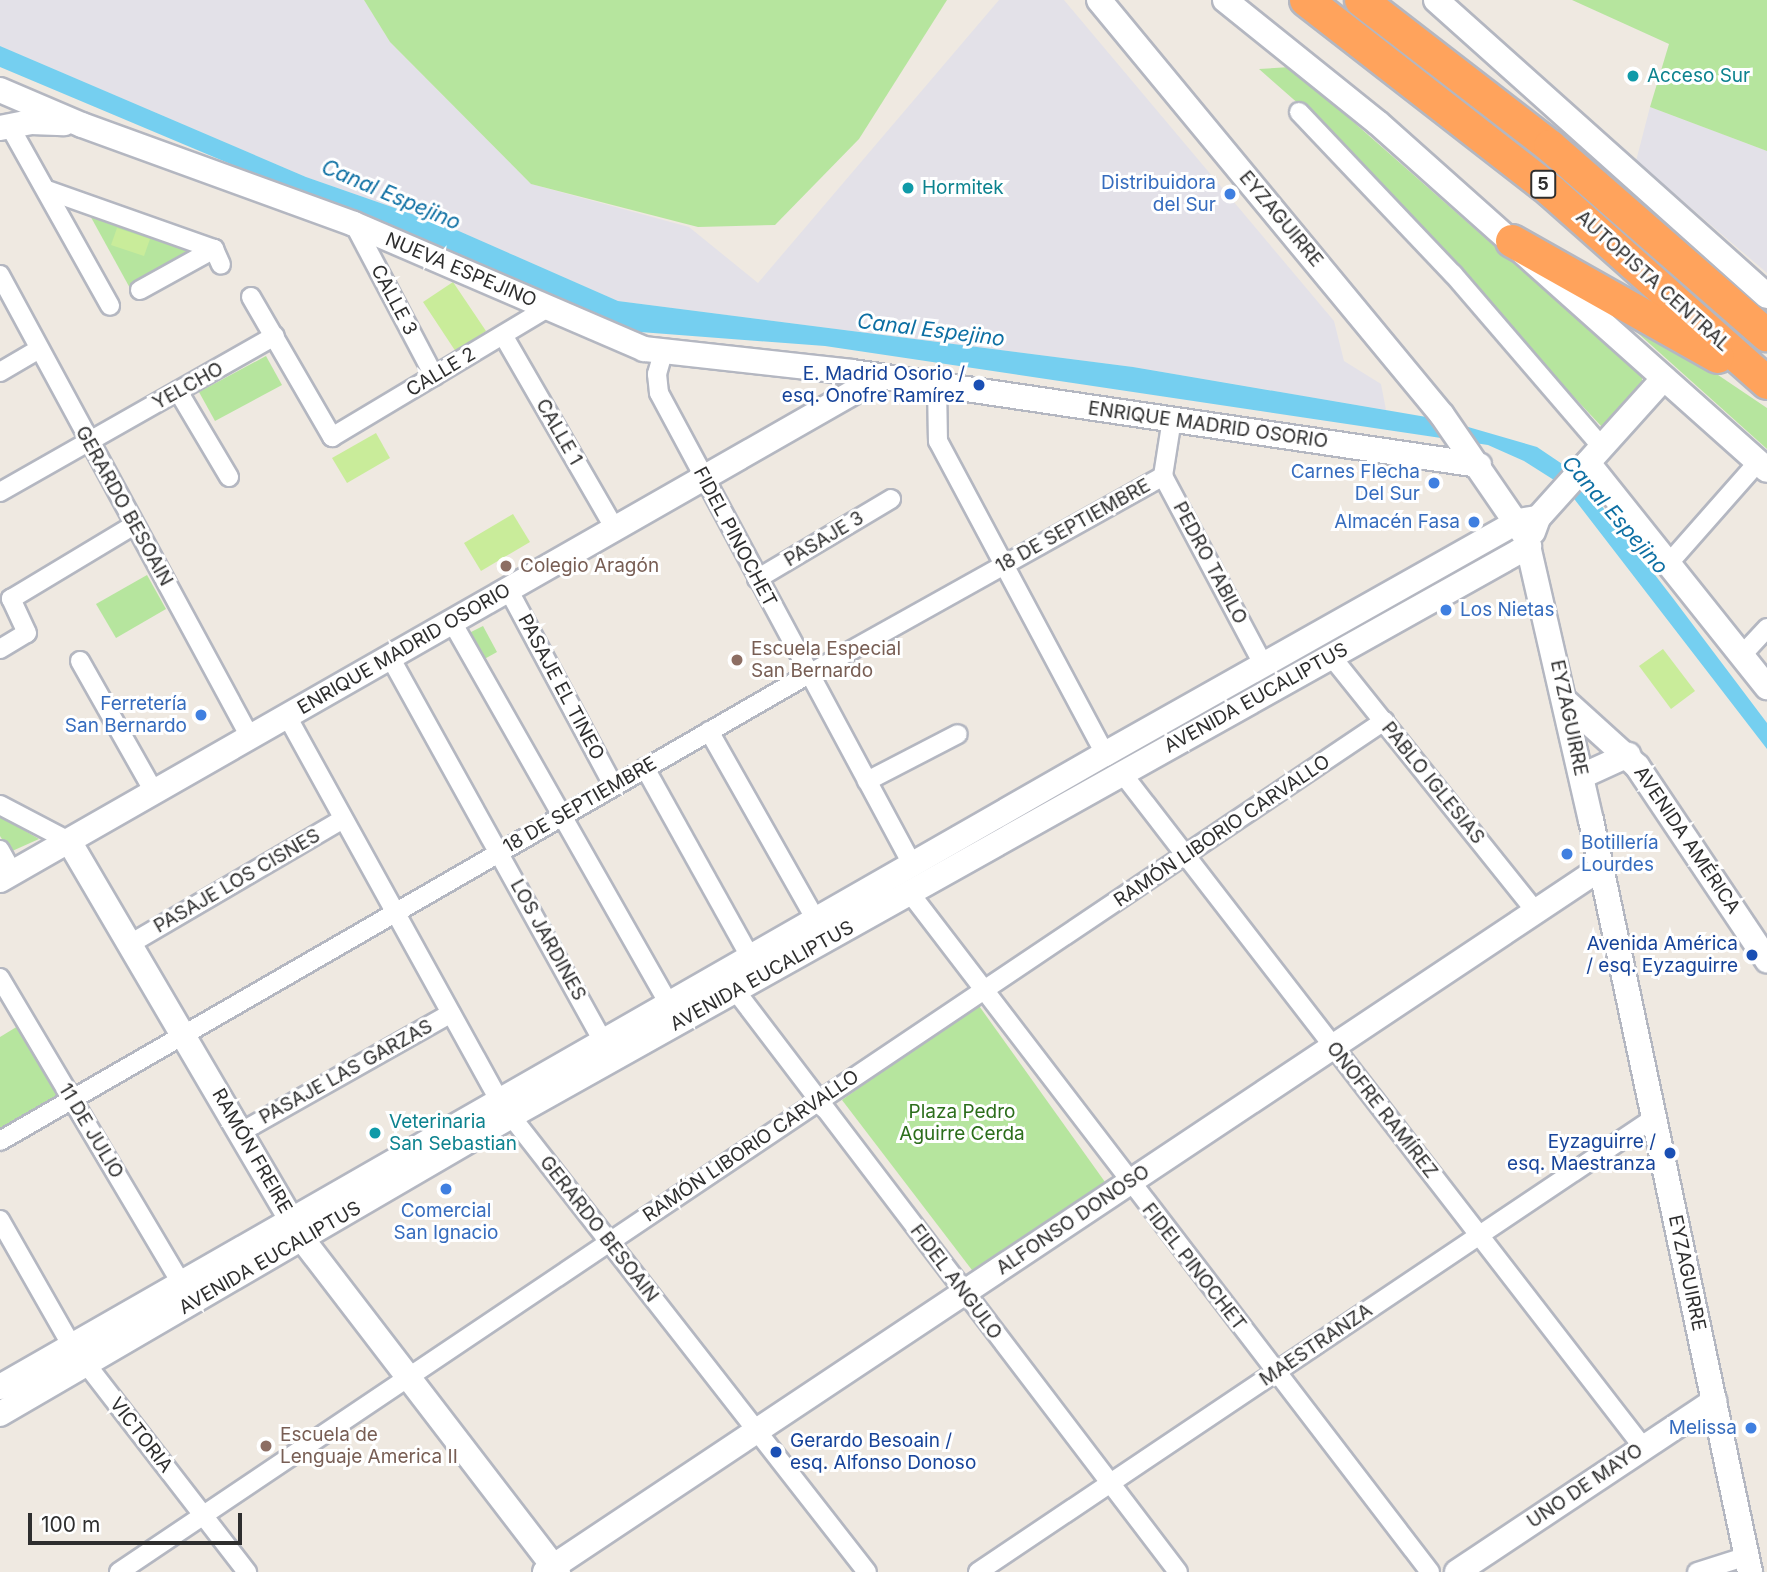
<!DOCTYPE html>
<html>
<head>
<meta charset="utf-8">
<style>
	body { margin:0 }
	#map { position:relative; width:1767px; height:1572px; overflow:hidden; background:#efe9e1; font-family:Inter,sans-serif }
	div>[style] { position:absolute }
	.industrial>* { inset:0; background:#e3e1e8 }
	.green>* { inset:0; background:#b6e59e }
	.pitch>* { inset:0; background:#c9ec9a }
	.water>* { inset:0; background:#75cff0 }
	.roads { filter:drop-shadow(2px 0 #b4b7c1) drop-shadow(-2px 0 #b4b7c1) drop-shadow(0 2px #b4b7c1) drop-shadow(0 -2px #b4b7c1) }
	.street>* { height:18px; margin:-9px; padding:0 9px; transform-origin:9px; border-radius:9px; background:#fff }
	.secondary>* { height:24px; margin:-12px; padding:0 12px; transform-origin:12px; border-radius:12px; background:#fff }
	.highway>* { height:32px; margin:-16px; padding:0 16px; transform-origin:16px; border-radius:16px; background:#ffa35c }
	.dots>* { width:19px; height:19px; translate:-50% -50%; box-sizing:border-box; border:4px solid #fff; border-radius:50% }
	span { translate:-50% -50%; white-space:nowrap; text-align:center; line-height:1.15; -webkit-text-stroke:6px #fff; paint-order:stroke }
	.shield-label span { padding:2px 5px; background:#fff; border:2px solid; border-radius:5px; -webkit-text-stroke-width:0 }
	.shield-label { font-size:18px; color:#2e2e2e; font-weight:700 }
	.culture-label { font-size:19px; color:#0d838f }
	.left { translate:0 -50%; text-align:left }
	.shop-label { font-size:19px; color:#366cbe }
	.right { translate:-100% -50%; text-align:right }
	.street-label { font-size:19px; color:#2e2e2e }
	.transit-label { font-size:19px; color:#164399 }
	.education-label { font-size:19px; color:#785e54 }
	.park-label { font-size:19px; color:#2c6e1b }
	.water-label { font-size:21px; color:#0d6fa3; font-style:italic }
	.scale { position:absolute; left:28px; top:1513px; width:214px; height:32px; box-sizing:border-box; border:4px solid #2e2e2e; border-top:0; padding-left:9px; font-size:21px; line-height:24px; white-space:nowrap; color:#2e2e2e; -webkit-text-stroke:5px #fff; paint-order:stroke }
</style>
</head>
<body>
<div id="map">
	<div class="industrial">
		<div style="clip-path:polygon(0 0,364px 0,390px 42px,531px 184px,689px 227px,758px 283px,999px 0,1064px 0,1334px 321px,1344px 361px,1381px 384px,1386px 410px,1133px 367px,618px 301px,452px 228px,306px 177px,0 46px)"></div>
		<div style="clip-path:polygon(1650px 107px,1767px 151px,1767px 273px,1636px 161px)"></div>
	</div>
	<div class="green">
		<div style="clip-path:polygon(364px 0,947px 0,859px 139px,775px 225px,698px 227px,531px 184px,390px 42px)"></div>
		<div style="clip-path:polygon(1572px 0,1767px 0,1767px 151px,1650px 107px,1669px 44px)"></div>
		<div style="clip-path:polygon(1291px 67px,1642px 376px,1642px 381px,1602px 427px,1309px 113px,1259px 69px)"></div>
		<div style="clip-path:polygon(87px 210px,194px 247px,193px 255px,131px 290px)"></div>
		<div style="clip-path:polygon(1638px 321px,1767px 408px,1767px 449px,1631px 327px)"></div>
		<div style="clip-path:polygon(266px 356px,282px 385px,215px 421px,199px 392px)"></div>
		<div style="clip-path:polygon(147px 575px,166px 609px,116px 638px,96px 604px)"></div>
		<div style="clip-path:polygon(483px 626px,497px 652px,479px 662px,465px 635px)"></div>
		<div style="clip-path:polygon(0 816px,39px 839px,10px 852px,0 836px)"></div>
		<div style="clip-path:polygon(977px 1003px,1105px 1182px,975px 1274px,842px 1100px)"></div>
		<div style="clip-path:polygon(23px 1023px,60px 1095px,0 1132px,0 1037px)"></div>
	</div>
	<div class="pitch">
		<div style="clip-path:polygon(117px 228px,150px 239px,144px 256px,111px 245px)"></div>
		<div style="clip-path:polygon(453px 282px,486px 331px,456px 352px,423px 302px)"></div>
		<div style="clip-path:polygon(376px 433px,390px 458px,347px 483px,332px 458px)"></div>
		<div style="clip-path:polygon(513px 514px,530px 542px,481px 571px,464px 543px)"></div>
		<div style="clip-path:polygon(1663px 649px,1695px 691px,1671px 709px,1639px 666px)"></div>
	</div>
	<div class="water">
		<div style="clip-path:polygon(0 46px,306px 177px,452px 228px,618px 301px,1133px 367px,1444px 420px,1537px 447px,1577px 474px,1672px 597px,1767px 723px,1767px 749px,1565px 487px,1524px 461px,1488px 445px,825px 346px,627px 331px,0 67px)"></div>
	</div>
	<div class="roads">
		<div class="street">
			<div style="left:1299px;top:112px;width:224px;rotate:46.5deg"></div>
			<div style="left:1453px;top:274px;width:228px;rotate:49.3deg"></div>
			<div style="left:9px;top:125px;width:207px;rotate:60.8deg"></div>
			<div style="left:47px;top:190px;width:177px;rotate:19.5deg"></div>
			<div style="left:214px;top:249px;width:17px;rotate:66deg"></div>
			<div style="left:354px;top:224px;width:172px;rotate:62.2deg"></div>
			<div style="left:0;top:275px;width:525px;rotate:61.58deg"></div>
			<div style="left:140px;top:290px;width:85px;rotate:-29deg"></div>
			<div style="left:251px;top:297px;width:162px;rotate:59.9deg"></div>
			<div style="left:332px;top:437px;width:253px;rotate:-30.9deg"></div>
			<div style="left:503px;top:335px;width:224px;rotate:60deg"></div>
			<div style="left:663px;top:353px;width:22px;rotate:106deg"></div>
			<div style="left:657px;top:374px;width:19px;rotate:84deg"></div>
			<div style="left:659px;top:393px;width:535px;rotate:61.76deg"></div>
			<div style="left:0;top:372px;width:45px;rotate:-30.5deg"></div>
			<div style="left:937px;top:385px;width:56px;rotate:89deg"></div>
			<div style="left:938px;top:441px;width:355px;rotate:61.9deg"></div>
			<div style="left:178px;top:391px;width:100px;rotate:59.3deg"></div>
			<div style="left:1172px;top:419px;width:58px;rotate:99deg"></div>
			<div style="left:1163px;top:476px;width:213px;rotate:62deg"></div>
			<div style="left:0;top:492px;width:316px;rotate:-29.6deg"></div>
			<div style="left:1669px;top:563px;width:135px;rotate:-48.6deg"></div>
			<div style="left:757px;top:579px;width:156px;rotate:-30.8deg"></div>
			<div style="left:508px;top:589px;width:222px;rotate:61.8deg"></div>
			<div style="left:452px;top:622px;width:437px;rotate:60.4deg"></div>
			<div style="left:0;top:649px;width:31px;rotate:-31deg"></div>
			<div style="left:27px;top:633px;width:38px;rotate:-115deg"></div>
			<div style="left:11px;top:599px;width:144px;rotate:-31deg"></div>
			<div style="left:1742px;top:655px;width:37px;rotate:-47deg"></div>
			<div style="left:1331px;top:656px;width:327px;rotate:51.3deg"></div>
			<div style="left:390px;top:657px;width:438px;rotate:61deg"></div>
			<div style="left:80px;top:661px;width:150px;rotate:60.5deg"></div>
			<div style="left:287px;top:716px;width:441px;rotate:61.1deg"></div>
			<div style="left:500px;top:1102px;width:596px;rotate:52.02deg"></div>
			<div style="left:709px;top:731px;width:215px;rotate:60.5deg"></div>
			<div style="left:645px;top:768px;width:214px;rotate:60.9deg"></div>
			<div style="left:1122px;top:773px;width:852px;rotate:52.3deg"></div>
			<div style="left:867px;top:781px;width:102px;rotate:-27.3deg"></div>
			<div style="left:0;top:805px;width:78px;rotate:27.6deg"></div>
			<div style="left:0;top:850px;width:26px;rotate:61deg"></div>
			<div style="left:910px;top:893px;width:855px;rotate:52.55deg"></div>
			<div style="left:130px;top:944px;width:247px;rotate:-30.4deg"></div>
			<div style="left:0;top:978px;width:356px;rotate:59.3deg"></div>
			<div style="left:735px;top:990px;width:731px;rotate:52.72deg"></div>
			<div style="left:241px;top:1132px;width:241px;rotate:-29.5deg"></div>
			<div style="left:0;top:1141px;width:934px;rotate:-30deg"></div>
			<div style="left:809px;top:674px;width:406px;rotate:-29.2deg"></div>
			<div style="left:0;top:1220px;width:145px;rotate:60.3deg"></div>
			<div style="left:87px;top:1365px;width:262px;rotate:52.3deg"></div>
			<div style="left:119px;top:1572px;width:1525px;rotate:-33.93deg"></div>
			<div style="left:978px;top:1572px;width:814px;rotate:-33.89deg"></div>
			<div style="left:1697px;top:1572px;width:52px;rotate:-17.7deg"></div>
		</div>
		<div class="secondary">
			<div style="left:1099px;top:0;width:538px;rotate:50.43deg"></div>
			<div style="left:1442px;top:415px;width:148px;rotate:55.5deg"></div>
			<div style="left:1526px;top:537px;width:290px;rotate:77.1deg"></div>
			<div style="left:1591px;top:820px;width:769px;rotate:78.06deg"></div>
			<div style="left:1225px;top:0;width:196px;rotate:38.8deg"></div>
			<div style="left:1378px;top:123px;width:521px;rotate:41.73deg"></div>
			<div style="left:1436px;top:0;width:444px;rotate:41.8deg"></div>
			<div style="left:0;top:90px;width:89px;rotate:23.1deg"></div>
			<div style="left:82px;top:125px;width:289px;rotate:20deg"></div>
			<div style="left:354px;top:224px;width:316px;rotate:23.3deg"></div>
			<div style="left:644px;top:349px;width:209px;rotate:6.3deg"></div>
			<div style="left:852px;top:372px;width:634px;rotate:8.44deg"></div>
			<div style="left:0;top:128px;width:32px;rotate:-11deg"></div>
			<div style="left:31px;top:122px;width:33px;rotate:2deg"></div>
			<div style="left:1588px;top:463px;width:287px;rotate:51.4deg"></div>
			<div style="left:1533px;top:532px;width:15px;rotate:-70deg"></div>
			<div style="left:1538px;top:518px;width:188px;rotate:-48deg"></div>
			<div style="left:1565px;top:701px;width:97px;rotate:42.1deg"></div>
			<div style="left:1637px;top:766px;width:234px;rotate:56.2deg"></div>
			<div style="left:1582px;top:776px;width:51px;rotate:-24.5deg"></div>
			<div style="left:69px;top:841px;width:463px;rotate:59.6deg"></div>
			<div style="left:303px;top:1240px;width:419px;rotate:52.5deg"></div>
			<div style="left:0;top:880px;width:1014px;rotate:-29.75deg"></div>
			<div style="left:0;top:1387px;width:1273px;rotate:-29.81deg"></div>
			<div style="left:1105px;top:754px;width:474px;rotate:-29.4deg"></div>
			<div style="left:1518px;top:521px;width:20px;rotate:-9deg"></div>
			<div style="left:0;top:1414px;width:592px;rotate:-30.25deg"></div>
			<div style="left:511px;top:1116px;width:1167px;rotate:-29.25deg"></div>
			<div style="left:545px;top:1572px;width:1269px;rotate:-33.69deg"></div>
			<div style="left:1457px;top:1572px;width:309px;rotate:-33.6deg"></div>
		</div>
		<div class="highway">
			<div style="left:1306px;top:0;width:311px;rotate:37.9deg"></div>
			<div style="left:1551px;top:191px;width:289px;rotate:41.6deg"></div>
			<div style="left:1361px;top:0;width:239px;rotate:37.7deg"></div>
			<div style="left:1550px;top:146px;width:288px;rotate:41.1deg"></div>
			<div style="left:1512px;top:241px;width:236px;rotate:29.4deg"></div>
		</div>
	</div>
	<div class="dots">
		<div style="left:1633px;top:76px;background:#0f9aa8"></div>
		<div style="left:908px;top:188px;background:#0f9aa8"></div>
		<div style="left:1230px;top:194px;background:#3f7fe0"></div>
		<div style="left:979px;top:385px;background:#1a4fb4"></div>
		<div style="left:1434px;top:483px;background:#3f7fe0"></div>
		<div style="left:1474px;top:522px;background:#3f7fe0"></div>
		<div style="left:506px;top:566px;background:#8d6e63"></div>
		<div style="left:1446px;top:610px;background:#3f7fe0"></div>
		<div style="left:737px;top:660px;background:#8d6e63"></div>
		<div style="left:201px;top:715px;background:#3f7fe0"></div>
		<div style="left:1567px;top:854px;background:#3f7fe0"></div>
		<div style="left:1752px;top:955px;background:#1a4fb4"></div>
		<div style="left:375px;top:1133px;background:#0f9aa8"></div>
		<div style="left:1670px;top:1153px;background:#1a4fb4"></div>
		<div style="left:446px;top:1189px;background:#3f7fe0"></div>
		<div style="left:1751px;top:1428px;background:#3f7fe0"></div>
		<div style="left:266px;top:1446px;background:#8d6e63"></div>
		<div style="left:776px;top:1452px;background:#1a4fb4"></div>
	</div>
	<div class="shield-label">
		<span style="left:1543px;top:184px">5</span>
	</div>
	<div class="culture-label">
		<span class="left" style="left:1647px;top:76px">Acceso Sur</span>
		<span class="left" style="left:922px;top:188px">Hormitek</span>
		<span class="left" style="left:389px;top:1133px">Veterinaria<br>San Sebastian</span>
	</div>
	<div class="shop-label">
		<span class="right" style="left:1216px;top:194px">Distribuidora<br>del Sur</span>
		<span class="right" style="left:1420px;top:483px">Carnes Flecha<br>Del Sur</span>
		<span class="right" style="left:1460px;top:522px">Almacén Fasa</span>
		<span class="left" style="left:1460px;top:610px">Los Nietas</span>
		<span class="right" style="left:187px;top:715px">Ferretería<br>San Bernardo</span>
		<span class="left" style="left:1581px;top:854px">Botillería<br>Lourdes</span>
		<span style="left:446px;top:1222px">Comercial<br>San Ignacio</span>
		<span class="right" style="left:1737px;top:1428px">Melissa</span>
	</div>
	<div class="street-label">
		<span style="left:1281px;top:219px;rotate:50deg">EYZAGUIRRE</span>
		<span style="left:461px;top:270px;rotate:23deg">NUEVA ESPEJINO</span>
		<span style="left:1653px;top:281px;rotate:42deg">AUTOPISTA CENTRAL</span>
		<span style="left:394px;top:300px;rotate:62deg">CALLE 3</span>
		<span style="left:441px;top:372px;rotate:-31deg">CALLE 2</span>
		<span style="left:188px;top:386px;rotate:-29deg">YELCHO</span>
		<span style="left:1208px;top:425px;rotate:8deg">ENRIQUE MADRID OSORIO</span>
		<span style="left:559px;top:432px;rotate:60deg">CALLE 1</span>
		<span style="left:124px;top:506px;rotate:61deg">GERARDO BESOAIN</span>
		<span style="left:1073px;top:526px;rotate:-29deg">18 DE SEPTIEMBRE</span>
		<span style="left:735px;top:537px;rotate:62deg">FIDEL PINOCHET</span>
		<span style="left:824px;top:539px;rotate:-31deg">PASAJE 3</span>
		<span style="left:1210px;top:563px;rotate:62deg">PEDRO TABILO</span>
		<span style="left:404px;top:649px;rotate:-30deg">ENRIQUE MADRID OSORIO</span>
		<span style="left:561px;top:687px;rotate:62deg">PASAJE EL TINEO</span>
		<span style="left:1256px;top:698px;rotate:-29deg">AVENIDA EUCALIPTUS</span>
		<span style="left:1569px;top:718px;rotate:78deg">EYZAGUIRRE</span>
		<span style="left:1433px;top:783px;rotate:51deg">PABLO IGLESIAS</span>
		<span style="left:580px;top:805px;rotate:-30deg">18 DE SEPTIEMBRE</span>
		<span style="left:1222px;top:831px;rotate:-34deg">RAMÓN LIBORIO CARVALLO</span>
		<span style="left:1687px;top:840px;rotate:56deg">AVENIDA AMÉRICA</span>
		<span style="left:237px;top:881px;rotate:-30deg">PASAJE LOS CISNES</span>
		<span style="left:548px;top:940px;rotate:61deg">LOS JARDINES</span>
		<span style="left:762px;top:976px;rotate:-29deg">AVENIDA EUCALIPTUS</span>
		<span style="left:346px;top:1072px;rotate:-29deg">PASAJE LAS GARZAS</span>
		<span style="left:1382px;top:1110px;rotate:52deg">ONOFRE RAMÍREZ</span>
		<span style="left:91px;top:1131px;rotate:59deg">11 DE JULIO</span>
		<span style="left:751px;top:1146px;rotate:-34deg">RAMÓN LIBORIO CARVALLO</span>
		<span style="left:252px;top:1151px;rotate:60deg">RAMÓN FREIRE</span>
		<span style="left:1073px;top:1220px;rotate:-34deg">ALFONSO DONOSO</span>
		<span style="left:599px;top:1229px;rotate:52deg">GERARDO BESOAIN</span>
		<span style="left:270px;top:1258px;rotate:-30deg">AVENIDA EUCALIPTUS</span>
		<span style="left:1194px;top:1267px;rotate:52deg">FIDEL PINOCHET</span>
		<span style="left:1687px;top:1273px;rotate:78deg">EYZAGUIRRE</span>
		<span style="left:956px;top:1282px;rotate:53deg">FIDEL ANGULO</span>
		<span style="left:1316px;top:1345px;rotate:-34deg">MAESTRANZA</span>
		<span style="left:141px;top:1435px;rotate:52deg">VICTORIA</span>
		<span style="left:1585px;top:1486px;rotate:-34deg">UNO DE MAYO</span>
	</div>
	<div class="transit-label">
		<span class="right" style="left:965px;top:385px">E. Madrid Osorio /<br>esq. Onofre Ramírez</span>
		<span class="right" style="left:1738px;top:955px">Avenida América<br>/ esq. Eyzaguirre</span>
		<span class="right" style="left:1656px;top:1153px">Eyzaguirre /<br>esq. Maestranza</span>
		<span class="left" style="left:790px;top:1452px">Gerardo Besoain /<br>esq. Alfonso Donoso</span>
	</div>
	<div class="education-label">
		<span class="left" style="left:520px;top:566px">Colegio Aragón</span>
		<span class="left" style="left:751px;top:660px">Escuela Especial<br>San Bernardo</span>
		<span class="left" style="left:280px;top:1446px">Escuela de<br>Lenguaje America II</span>
	</div>
	<div class="park-label">
		<span style="left:962px;top:1123px">Plaza Pedro<br>Aguirre Cerda</span>
	</div>
	<div class="water-label">
		<span style="left:391px;top:195px;rotate:23deg">Canal Espejino</span>
		<span style="left:931px;top:330px;rotate:7deg">Canal Espejino</span>
		<span style="left:1615px;top:515px;rotate:49deg">Canal Espejino</span>
	</div>
	<div class="scale">100 m</div>
</div>
</body>
</html>
